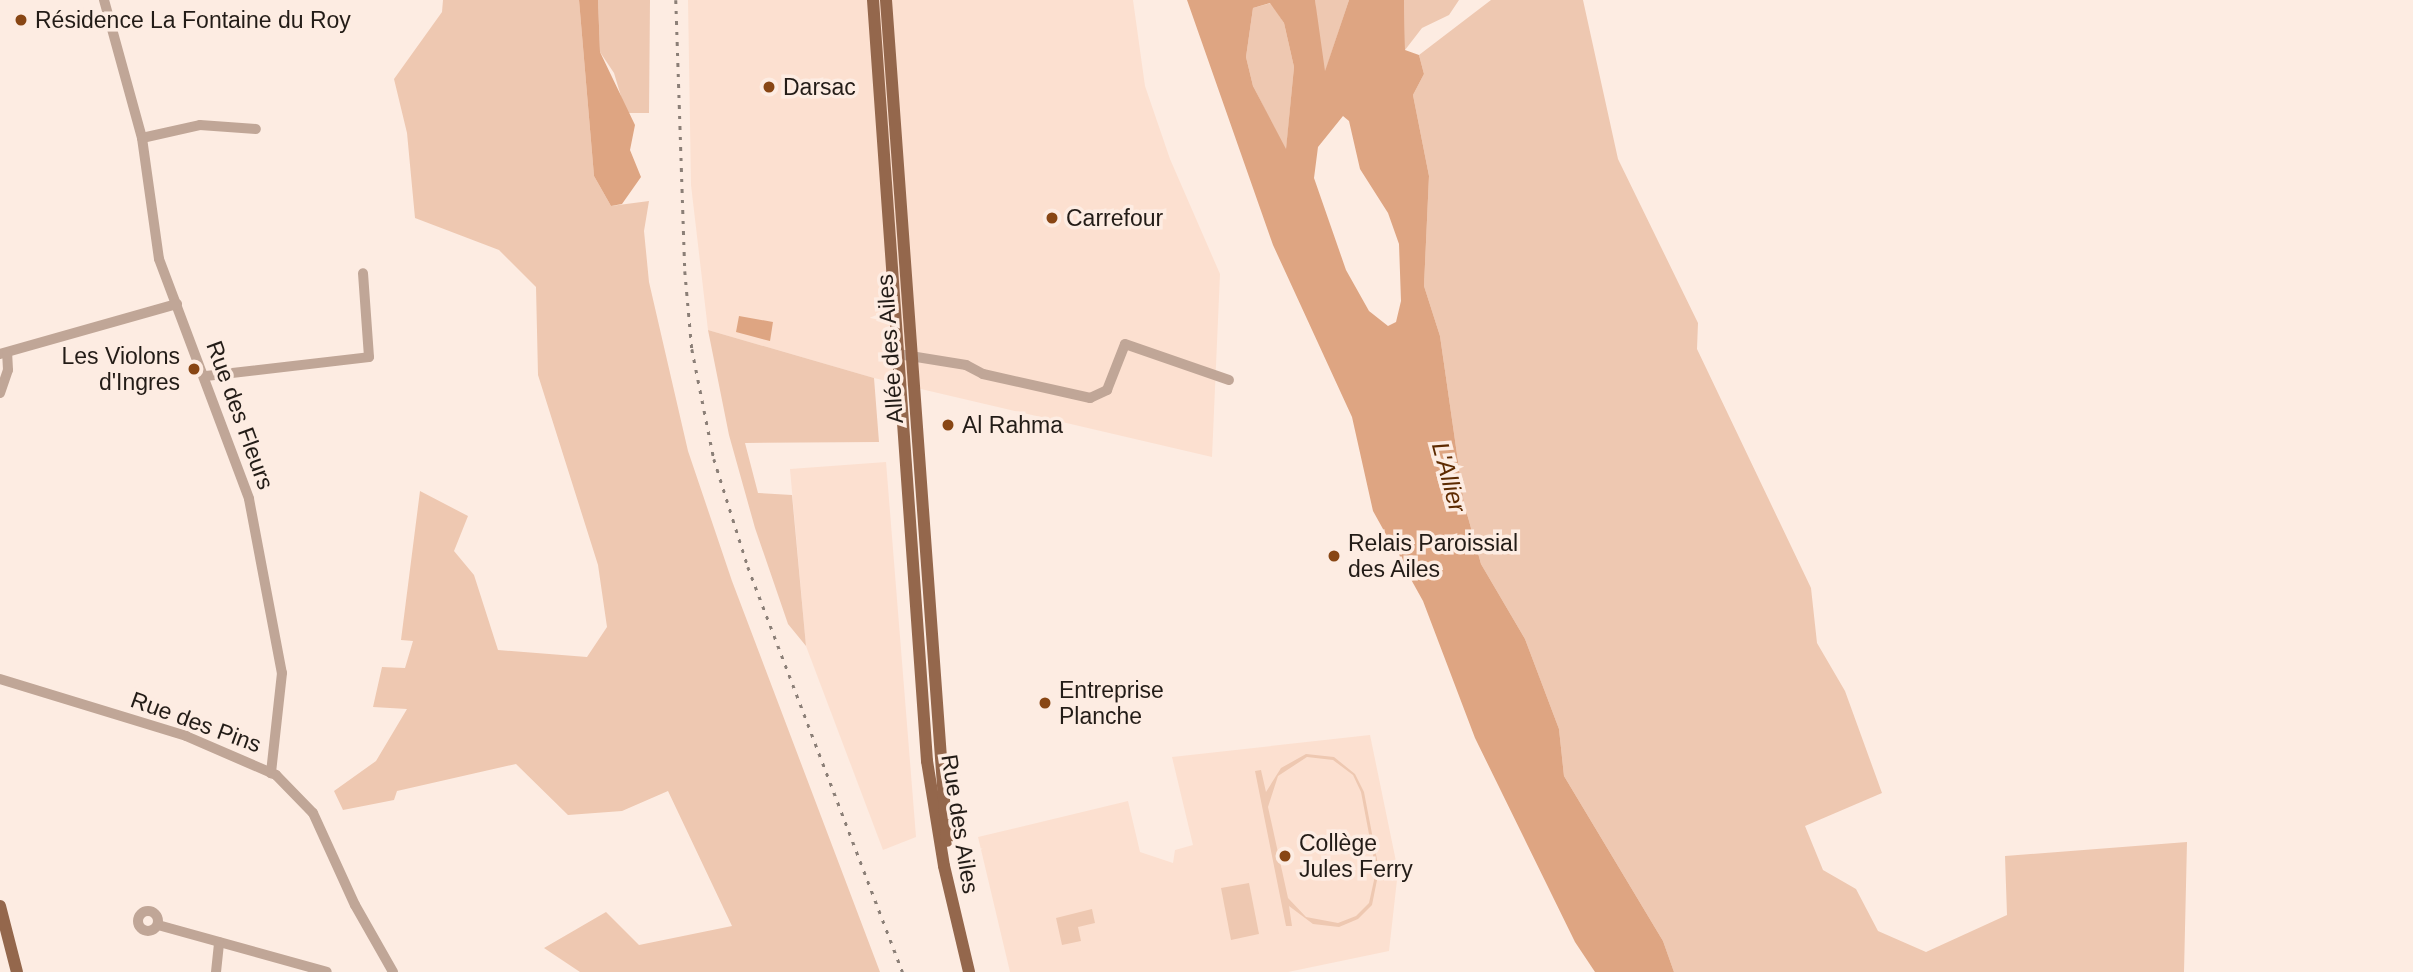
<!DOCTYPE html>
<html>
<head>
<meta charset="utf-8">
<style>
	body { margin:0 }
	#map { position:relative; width:2413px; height:972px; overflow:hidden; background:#fdece2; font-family:Arial,sans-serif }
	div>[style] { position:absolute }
	.built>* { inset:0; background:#fce0d0 }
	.green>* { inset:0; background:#eec8b1 }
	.water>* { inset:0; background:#dea582 }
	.minor>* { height:10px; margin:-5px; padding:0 5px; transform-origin:5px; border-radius:5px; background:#c0a697 }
	.minor>.ring { margin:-5px; padding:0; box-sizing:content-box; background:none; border:10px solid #c0a697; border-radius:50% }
	.major>* { height:12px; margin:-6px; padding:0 6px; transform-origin:6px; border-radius:6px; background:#94674c }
	.rail>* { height:2.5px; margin-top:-1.25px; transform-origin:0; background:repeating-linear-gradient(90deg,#8b7f77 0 3.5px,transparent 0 10.5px) }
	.dots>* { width:19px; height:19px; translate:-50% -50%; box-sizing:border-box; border:4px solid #fdece2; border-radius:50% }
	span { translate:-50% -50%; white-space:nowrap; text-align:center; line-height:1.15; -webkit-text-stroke:7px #fdece2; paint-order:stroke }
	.poi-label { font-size:23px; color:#231c17 }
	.left { translate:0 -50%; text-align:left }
	.right { translate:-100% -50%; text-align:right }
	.street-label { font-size:23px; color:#231c17 }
	.water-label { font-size:24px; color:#5d2a00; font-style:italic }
</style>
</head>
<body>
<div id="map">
	<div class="built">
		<div style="clip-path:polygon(688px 0,1133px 0,1145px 86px,1170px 159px,1220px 274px,1212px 457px,874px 378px,708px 330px,691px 185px)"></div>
		<div style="clip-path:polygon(886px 462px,916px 837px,883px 850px,806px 646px,790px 469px)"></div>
		<div style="clip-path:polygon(1370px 735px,1398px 871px,1389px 951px,1288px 972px,1010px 972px,978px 837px,1128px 801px,1140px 852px,1173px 863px,1175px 850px,1193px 845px,1172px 757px)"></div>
	</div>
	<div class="green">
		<div style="clip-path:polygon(443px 0,579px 0,594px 176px,611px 206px,649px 201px,644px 231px,649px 282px,688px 451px,732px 581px,880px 972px,580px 972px,544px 948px,606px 912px,639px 945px,732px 926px,668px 791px,622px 811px,568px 815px,516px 764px,397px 791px,394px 800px,343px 810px,334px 791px,376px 761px,407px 709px,373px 707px,382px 667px,405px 668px,413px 641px,401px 640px,420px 491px,468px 516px,454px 551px,474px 575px,498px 650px,587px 657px,607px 627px,598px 565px,538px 375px,536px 287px,499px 250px,415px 218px,407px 133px,394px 79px,442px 12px)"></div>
		<div style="clip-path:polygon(598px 0,650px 0,649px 113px,626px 113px,614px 73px,600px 52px)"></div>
		<div style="clip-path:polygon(1315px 0,1349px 0,1325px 72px,1320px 63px)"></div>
		<div style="clip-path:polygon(1404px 0,1459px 0,1449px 15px,1422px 28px,1405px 50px)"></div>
		<div style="clip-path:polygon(1491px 0,1583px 0,1618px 159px,1698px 323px,1697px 349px,1811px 588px,1817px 643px,1845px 691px,1882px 793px,1805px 826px,1823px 870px,1856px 889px,1878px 931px,1926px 952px,2007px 915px,2005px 856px,2187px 842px,2184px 972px,1674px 972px,1663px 941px,1564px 776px,1559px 729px,1525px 639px,1481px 564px,1464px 503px,1440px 336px,1424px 286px,1429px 176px,1413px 95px,1424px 74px,1419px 55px)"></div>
		<div style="clip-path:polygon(1271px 3px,1284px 23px,1294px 67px,1286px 151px,1253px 86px,1246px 57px,1253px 8px)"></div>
		<div style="clip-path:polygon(708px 330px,874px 378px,879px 442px,745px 443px,758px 493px,792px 495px,806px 646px,788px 624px,755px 528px,729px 435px)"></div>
		<div style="clip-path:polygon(evenodd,1306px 754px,1334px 757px,1355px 774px,1364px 792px,1379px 870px,1372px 905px,1358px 919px,1339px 927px,1313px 924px,1289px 906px,1292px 926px,1286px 926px,1255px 771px,1261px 770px,1266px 792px,1281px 768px,1306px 754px,1307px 757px,1333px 760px,1353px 775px,1361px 792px,1376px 871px,1369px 903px,1356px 916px,1338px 923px,1306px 917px,1288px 898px,1268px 807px,1278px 776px,1307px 757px)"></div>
		<div style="clip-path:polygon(1249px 883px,1259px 934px,1231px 940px,1221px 888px)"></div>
		<div style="clip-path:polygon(1092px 909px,1095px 923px,1078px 927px,1081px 941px,1062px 945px,1056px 918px)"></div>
	</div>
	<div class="water">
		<div style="clip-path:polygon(579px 0,598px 0,600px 52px,635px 125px,630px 150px,641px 177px,622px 204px,611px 206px,594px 176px)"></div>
		<div style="clip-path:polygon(evenodd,1187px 0,1315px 0,1325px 71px,1349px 0,1404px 0,1405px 50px,1419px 55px,1424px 74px,1413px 95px,1429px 176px,1424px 286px,1440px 336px,1464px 503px,1481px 564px,1525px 639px,1559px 729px,1564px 776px,1663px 941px,1674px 972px,1595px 972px,1575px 942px,1475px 738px,1423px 601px,1373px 511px,1352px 417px,1273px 245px,1187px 0,1270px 3px,1284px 23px,1294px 67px,1286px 149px,1253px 86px,1246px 57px,1253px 8px,1270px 3px,1187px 0,1343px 116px,1349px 121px,1360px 169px,1388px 213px,1399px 244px,1401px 301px,1396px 322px,1388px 326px,1369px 311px,1346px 270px,1314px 178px,1318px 147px,1343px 116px)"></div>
		<div style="clip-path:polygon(739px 316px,773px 322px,770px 341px,736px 332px)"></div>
	</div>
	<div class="minor">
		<div style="left:104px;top:0;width:143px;rotate:74.6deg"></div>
		<div style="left:142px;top:138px;width:122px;rotate:82deg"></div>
		<div style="left:159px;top:259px;width:256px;rotate:69.4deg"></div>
		<div style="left:249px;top:499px;width:177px;rotate:79.3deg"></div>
		<div style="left:282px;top:673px;width:101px;rotate:96.3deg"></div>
		<div style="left:142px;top:138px;width:59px;rotate:-12.6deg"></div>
		<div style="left:200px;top:125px;width:56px;rotate:4.1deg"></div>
		<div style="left:0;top:354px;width:184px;rotate:-15.8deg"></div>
		<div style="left:898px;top:354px;width:69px;rotate:9.2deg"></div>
		<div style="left:966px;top:365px;width:19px;rotate:28deg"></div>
		<div style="left:983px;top:374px;width:110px;rotate:12.6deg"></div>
		<div style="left:1090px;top:398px;width:19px;rotate:-25deg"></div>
		<div style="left:1107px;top:390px;width:49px;rotate:-68.6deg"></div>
		<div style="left:1125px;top:344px;width:110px;rotate:19.1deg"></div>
		<div style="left:206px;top:376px;width:164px;rotate:-6.6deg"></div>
		<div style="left:369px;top:357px;width:84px;rotate:-94.1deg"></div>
		<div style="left:0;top:393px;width:24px;rotate:-71deg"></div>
		<div style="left:8px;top:370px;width:17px;rotate:-93deg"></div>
		<div style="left:0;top:679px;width:195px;rotate:17deg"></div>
		<div style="left:186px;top:736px;width:98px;rotate:23.4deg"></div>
		<div style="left:276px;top:775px;width:53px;rotate:45.8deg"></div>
		<div style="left:313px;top:813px;width:101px;rotate:65.5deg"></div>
		<div style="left:355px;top:905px;width:77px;rotate:60.4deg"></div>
		<div class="ring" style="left:138px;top:911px;width:10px;height:10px"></div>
		<div style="left:158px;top:925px;width:175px;rotate:15.5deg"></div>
		<div style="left:216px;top:972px;width:30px;rotate:-84deg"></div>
	</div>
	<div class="major">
		<div style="left:873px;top:0;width:763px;rotate:85.94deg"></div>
		<div style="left:927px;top:761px;width:106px;rotate:80.8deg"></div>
		<div style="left:944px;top:866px;width:109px;rotate:76.7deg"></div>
		<div style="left:886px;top:0;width:843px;rotate:85.85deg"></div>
		<div style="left:0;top:906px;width:68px;rotate:75.6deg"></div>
	</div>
	<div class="rail">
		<div style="left:676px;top:0;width:271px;rotate:88.1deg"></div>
		<div style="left:685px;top:271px;width:78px;rotate:84.9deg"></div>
		<div style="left:692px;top:349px;width:112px;rotate:78.7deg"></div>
		<div style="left:714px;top:459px;width:113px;rotate:72.5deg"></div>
		<div style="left:748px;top:567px;width:434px;rotate:69.1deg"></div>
	</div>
	<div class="dots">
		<div style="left:21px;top:20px;background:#884614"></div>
		<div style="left:769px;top:87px;background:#884614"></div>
		<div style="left:1052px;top:218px;background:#884614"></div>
		<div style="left:194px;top:369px;background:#884614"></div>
		<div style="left:948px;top:425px;background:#884614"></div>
		<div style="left:1334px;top:556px;background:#884614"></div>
		<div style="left:1045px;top:703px;background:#884614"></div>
		<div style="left:1285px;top:856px;background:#884614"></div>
	</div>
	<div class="poi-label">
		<span class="left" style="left:35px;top:20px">Résidence La Fontaine du Roy</span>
		<span class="left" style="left:783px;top:87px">Darsac</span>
		<span class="left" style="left:1066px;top:218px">Carrefour</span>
		<span class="right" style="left:180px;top:369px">Les Violons<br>d'Ingres</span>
		<span class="left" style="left:962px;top:425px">Al Rahma</span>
		<span class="left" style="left:1348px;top:556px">Relais Paroissial<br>des Ailes</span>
		<span class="left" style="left:1059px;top:703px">Entreprise<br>Planche</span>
		<span class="left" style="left:1299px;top:856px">Collège<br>Jules Ferry</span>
	</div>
	<div class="street-label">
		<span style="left:890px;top:349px;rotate:-94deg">Allée des Ailes</span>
		<span style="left:240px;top:415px;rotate:70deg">Rue des Fleurs</span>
		<span style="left:196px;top:722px;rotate:20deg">Rue des Pins</span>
		<span style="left:960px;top:824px;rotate:81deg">Rue des Ailes</span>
	</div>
	<div class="water-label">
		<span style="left:1449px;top:477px;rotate:75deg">L'Allier</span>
	</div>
</div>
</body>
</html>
